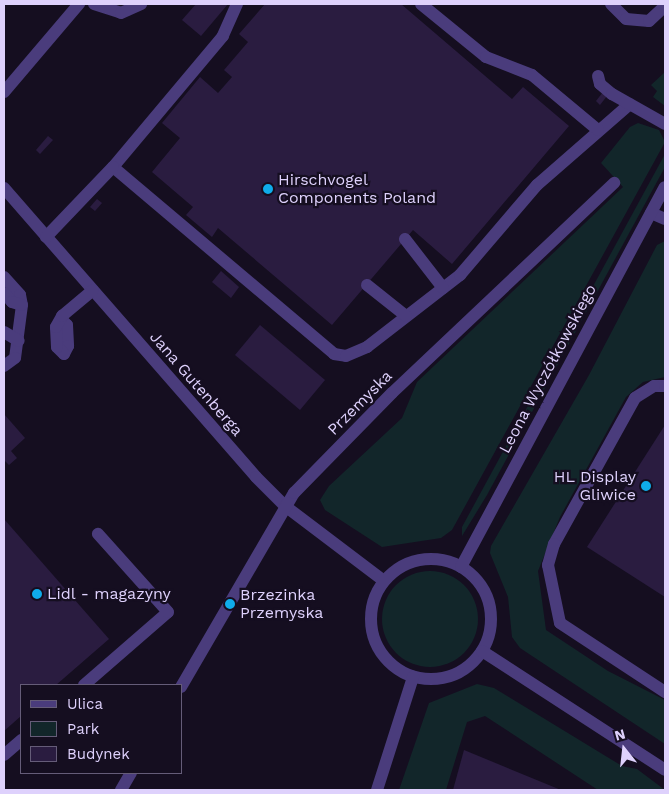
<!DOCTYPE html>
<html>
<head>
<meta charset="utf-8">
<style>
	body { margin:0 }
	#map { position:relative; width:669px; height:794px; overflow:hidden; background:#150e20; font-family:"Work Sans",sans-serif }
	div>[style] { position:absolute }
	.green>* { inset:0; background:#12262a }
	.round { border-radius:50% }
	.building>* { inset:0; background:#2a1c40 }
	.minor>* { height:12px; margin:-6px; padding:0 6px; transform-origin:6px; border-radius:6px; background:#4a3c7c }
	.minor>.ring { margin:-6px; padding:0; box-sizing:content-box; background:none; border:12px solid #4a3c7c; border-radius:50% }
	.dots>* { width:14px; height:14px; translate:-50% -50%; box-sizing:border-box; border:2px solid #150e20; border-radius:50% }
	span { translate:-50% -50%; white-space:nowrap; text-align:center; line-height:1.15; -webkit-text-stroke:4.5px #150e20; paint-order:stroke }
	.poi-label { font-size:16px; color:#ded1fc }
	.left { translate:0 -50%; text-align:left }
	.right { translate:-100% -50%; text-align:right }
	.street-label { font-size:16px; color:#ded1fc }
	.frame { position:absolute; inset:0; border:5px solid #ded1fc; pointer-events:none }
	.legend { position:absolute; left:20px; top:684px; width:162px; height:90px; box-sizing:border-box; background:#150e20; border:1px solid #655c78; margin:0; padding:6px 9px; list-style:none; font-size:15px; color:#ded1fc }
	.legend li { display:flex; align-items:center; gap:10px; height:25px }
	.legend b { width:25px; border:1px solid #655c78 }
	.north { position:absolute; left:599px; top:724px; width:50px; height:50px; -webkit-text-stroke:4px #150e20; paint-order:stroke; rotate:344deg; font-size:14px; font-weight:700; line-height:20px; text-align:center; color:#ded1fc }
	.north::after { content:''; display:block; margin:auto; width:18px; height:22px; background:#ded1fc; clip-path:polygon(50% 0,100% 100%,50% 72%,0 100%) }
</style>
</head>
<body>
<div id="map">
	<div class="green">
		<div style="clip-path:polygon(665px 72px,665px 106px,653px 97px,657px 91px,651px 85px)"></div>
		<div style="clip-path:polygon(638px 123px,659px 130px,665px 142px,452px 530px,441px 538px,382px 547px,325px 510px,320px 500px,329px 486px,402px 418px,417px 382px,623px 187px,601px 163px,630px 127px)"></div>
		<div style="clip-path:polygon(665px 154px,665px 167px,487px 495px,462px 536px,462px 527px)"></div>
		<div style="clip-path:polygon(665px 241px,665px 377px,643px 382px,626px 397px,560px 517px,538px 571px,546px 630px,608px 671px,665px 700px,665px 744px,520px 648px,512px 637px,508px 597px,490px 553px,491px 546px,589px 375px,657px 245px)"></div>
		<div class="round" style="left:382px;top:571px;width:96px;height:96px"></div>
		<div style="clip-path:polygon(477px 684px,494px 688px,622px 766px,637px 769px,665px 790px,598px 790px,485px 716px,467px 722px,446px 790px,399px 790px,429px 703px)"></div>
	</div>
	<div class="building">
		<div style="clip-path:polygon(196px 4px,228px 4px,201px 36px,182px 20px)"></div>
		<div style="clip-path:polygon(265px 4px,401px 4px,512px 99px,523px 87px,569px 126px,452px 264px,413px 230px,332px 325px,218px 228px,212px 237px,186px 215px,193px 207px,152px 172px,180px 138px,162px 123px,200px 77px,218px 93px,232px 77px,224px 70px,248px 42px,239px 34px)"></div>
		<div style="clip-path:polygon(603px 92px,607px 96px,600px 105px,596px 101px)"></div>
		<div style="clip-path:polygon(48px 136px,53px 140px,40px 154px,36px 150px)"></div>
		<div style="clip-path:polygon(97px 199px,102px 203px,95px 211px,90px 207px)"></div>
		<div style="clip-path:polygon(221px 271px,239px 287px,231px 298px,212px 282px)"></div>
		<div style="clip-path:polygon(260px 325px,325px 380px,300px 410px,235px 355px)"></div>
		<div style="clip-path:polygon(4px 414px,25px 438px,11px 451px,17px 458px,9px 465px,4px 460px)"></div>
		<div style="clip-path:polygon(665px 425px,665px 597px,587px 547px)"></div>
		<div style="clip-path:polygon(4px 519px,109px 639px,56px 685px,21px 685px,21px 716px,4px 731px)"></div>
		<div style="clip-path:polygon(464px 750px,561px 790px,453px 790px)"></div>
	</div>
	<div class="minor">
		<div style="left:94px;top:4px;width:28px;rotate:18deg"></div>
		<div style="left:121px;top:13px;width:22px;rotate:-24deg"></div>
		<div style="left:237px;top:4px;width:35px;rotate:114deg"></div>
		<div style="left:223px;top:36px;width:171px;rotate:130deg"></div>
		<div style="left:113px;top:167px;width:289px;rotate:40.2deg"></div>
		<div style="left:334px;top:354px;width:12px;rotate:9deg"></div>
		<div style="left:346px;top:356px;width:23px;rotate:-23deg"></div>
		<div style="left:367px;top:347px;width:118px;rotate:-37.7deg"></div>
		<div style="left:460px;top:275px;width:118px;rotate:-49.5deg"></div>
		<div style="left:537px;top:185px;width:123px;rotate:-41.1deg"></div>
		<div style="left:421px;top:4px;width:84px;rotate:39.2deg"></div>
		<div style="left:486px;top:57px;width:49px;rotate:21.4deg"></div>
		<div style="left:532px;top:75px;width:86px;rotate:39.8deg"></div>
		<div style="left:611px;top:4px;width:21px;rotate:45deg"></div>
		<div style="left:626px;top:19px;width:23px;rotate:5deg"></div>
		<div style="left:649px;top:21px;width:22px;rotate:-43deg"></div>
		<div style="left:598px;top:76px;width:8px;rotate:76deg"></div>
		<div style="left:600px;top:84px;width:16px;rotate:40deg"></div>
		<div style="left:612px;top:94px;width:61px;rotate:29.5deg"></div>
		<div style="left:4px;top:92px;width:116px;rotate:-49.6deg"></div>
		<div style="left:4px;top:188px;width:383px;rotate:48.9deg"></div>
		<div style="left:256px;top:477px;width:41px;rotate:45deg"></div>
		<div style="left:285px;top:506px;width:123px;rotate:37.1deg"></div>
		<div style="left:651px;top:213px;width:15px;rotate:23deg"></div>
		<div style="left:46px;top:237px;width:97px;rotate:-46.3deg"></div>
		<div style="left:405px;top:239px;width:62px;rotate:52.2deg"></div>
		<div style="left:4px;top:277px;width:24px;rotate:48deg"></div>
		<div style="left:20px;top:295px;width:10px;rotate:79deg"></div>
		<div style="left:22px;top:305px;width:53px;rotate:97.5deg"></div>
		<div style="left:15px;top:358px;width:14px;rotate:144deg"></div>
		<div style="left:367px;top:285px;width:50px;rotate:38.5deg"></div>
		<div style="left:4px;top:293px;width:12px;rotate:48deg"></div>
		<div style="left:12px;top:302px;width:10px;rotate:17deg"></div>
		<div style="left:62px;top:320px;width:7px;rotate:45deg"></div>
		<div style="left:67px;top:325px;width:21px;rotate:87deg"></div>
		<div style="left:68px;top:346px;width:9px;rotate:117deg"></div>
		<div style="left:64px;top:354px;width:10px;rotate:-135deg"></div>
		<div style="left:57px;top:347px;width:20px;rotate:-93deg"></div>
		<div style="left:56px;top:327px;width:13px;rotate:-61deg"></div>
		<div style="left:62px;top:316px;width:40px;rotate:-40deg"></div>
		<div style="left:4px;top:332px;width:17px;rotate:31deg"></div>
		<div style="left:665px;top:386px;width:11px;rotate:180deg"></div>
		<div style="left:654px;top:386px;width:22px;rotate:148deg"></div>
		<div style="left:635px;top:398px;width:167px;rotate:119deg"></div>
		<div style="left:554px;top:544px;width:22px;rotate:106deg"></div>
		<div style="left:548px;top:565px;width:59px;rotate:78.3deg"></div>
		<div style="left:560px;top:623px;width:126px;rotate:33.3deg"></div>
		<div class="ring" style="left:371px;top:559px;width:108px;height:108px"></div>
		<div style="left:461px;top:567px;width:431px;rotate:-61.8deg"></div>
		<div style="left:482px;top:651px;width:218px;rotate:33deg"></div>
		<div style="left:84px;top:685px;width:111px;rotate:-41deg"></div>
		<div style="left:168px;top:612px;width:105px;rotate:-131.9deg"></div>
		<div style="left:181px;top:687px;width:225px;rotate:-59.8deg"></div>
		<div style="left:294px;top:493px;width:140px;rotate:-45.6deg"></div>
		<div style="left:392px;top:393px;width:306px;rotate:-43.4deg"></div>
		<div style="left:4px;top:755px;width:23px;rotate:-41deg"></div>
		<div style="left:121px;top:790px;width:20px;rotate:-60deg"></div>
		<div style="left:377px;top:790px;width:119px;rotate:-72.3deg"></div>
	</div>
	<div class="dots">
		<div style="left:268px;top:189px;background:#0facea"></div>
		<div style="left:646px;top:486px;background:#0facea"></div>
		<div style="left:37px;top:594px;background:#0facea"></div>
		<div style="left:230px;top:604px;background:#0facea"></div>
	</div>
	<div class="poi-label">
		<span class="left" style="left:278px;top:189px">Hirschvogel<br>Components Poland</span>
		<span class="right" style="left:636px;top:486px">HL Display<br>Gliwice</span>
		<span class="left" style="left:47px;top:594px">Lidl - magazyny</span>
		<span class="left" style="left:240px;top:604px">Brzezinka<br>Przemyska</span>
	</div>
	<div class="street-label">
		<span style="left:548px;top:369px;rotate:-62deg">Leona Wyczółkowskiego</span>
		<span style="left:196px;top:384px;rotate:49deg">Jana Gutenberga</span>
		<span style="left:360px;top:403px;rotate:-45deg">Przemyska</span>
	</div>
	<div class="frame"></div>
	<ul class="legend">
	<li><b style="height:6px;background:#4a3c7c"></b>Ulica</li>
	<li><b style="height:14px;background:#12262a"></b>Park</li>
	<li><b style="height:14px;background:#2a1c40"></b>Budynek</li>
	</ul>
	<div class="north">N</div>
</div>
</body>
</html>
